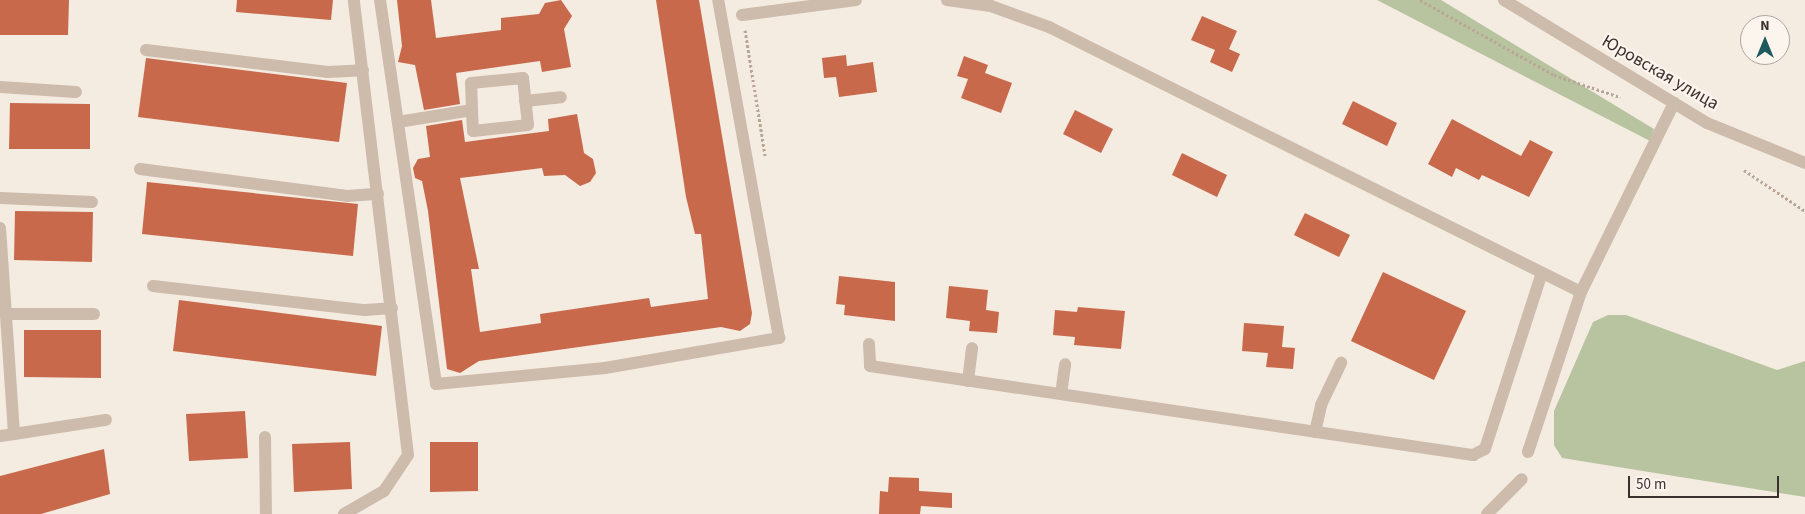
<!DOCTYPE html>
<html>
<head>
<meta charset="utf-8">
<style>
	body { margin:0 }
	#map { position:relative; width:1805px; height:514px; overflow:hidden; background:#f4ebe1; font-family:"Source Sans 3",sans-serif }
	div>[style] { position:absolute }
	.green>* { inset:0; background:#b8c4a0 }
	.building>* { inset:0; background:#c8694b }
	.path>* { height:3px; margin-top:-1.5px; transform-origin:0; background:repeating-linear-gradient(90deg,#b9a596 0 2.5px,transparent 0 5px) }
	.minor>* { height:12px; margin:-6px; padding:0 6px; transform-origin:6px; border-radius:6px; background:#cdbbac }
	span { translate:-50% -50%; white-space:nowrap; text-align:center; line-height:1.15; -webkit-text-stroke:4.5px #fbf5ee; paint-order:stroke }
	.street-label { font-size:18px; color:#3b302b }
	.north { position:absolute; left:1740px; top:15px; width:50px; height:50px; box-sizing:border-box; background:#fbf5ee; border:1px solid #aea6a0; border-radius:50%; rotate:0deg; font-size:14px; font-weight:700; line-height:20px; text-align:center; color:#3b302b }
	.north::after { content:''; display:block; margin:auto; width:18px; height:22px; background:#1f5a5e; clip-path:polygon(50% 0,100% 100%,50% 72%,0 100%) }
	.scale { position:absolute; left:1628px; top:476px; width:151px; height:22px; box-sizing:border-box; border:2px solid #3b302b; border-top:0; padding-left:6px; font-size:15px; line-height:18px; white-space:nowrap; color:#3b302b; -webkit-text-stroke:4px #fbf5ee; paint-order:stroke }
</style>
</head>
<body>
<div id="map">
	<div class="green">
		<div style="clip-path:polygon(1377px 0,1441px 0,1654px 129px,1650px 141px)"></div>
		<div style="clip-path:polygon(1608px 315px,1626px 315px,1777px 370px,1805px 361px,1805px 497px,1562px 458px,1554px 445px,1554px 411px,1593px 322px)"></div>
	</div>
	<div class="building">
		<div style="clip-path:polygon(0 0,69px 0,68px 35px,0 35px)"></div>
		<div style="clip-path:polygon(237px 0,333px 0,331px 20px,236px 12px)"></div>
		<div style="clip-path:polygon(397px 0,431px 0,436px 38px,501px 30px,501px 18px,539px 14px,545px 3px,561px 0,572px 16px,564px 29px,571px 67px,542px 72px,540px 61px,456px 73px,460px 104px,424px 110px,415px 65px,398px 62px,402px 46px)"></div>
		<div style="clip-path:polygon(656px 0,699px 0,752px 313px,750px 324px,740px 331px,721px 327px,479px 361px,460px 373px,447px 369px,428px 211px,422px 181px,415px 178px,413px 168px,418px 159px,430px 157px,426px 126px,462px 120px,465px 142px,549px 131px,548px 119px,577px 114px,584px 153px,593px 159px,596px 173px,590px 182px,580px 186px,565px 175px,544px 176px,542px 168px,460px 178px,479px 269px,471px 269px,480px 332px,541px 323px,540px 314px,601px 305px,649px 298px,651px 307px,708px 299px,701px 234px,695px 234px,686px 197px)"></div>
		<div style="clip-path:polygon(1202px 16px,1237px 31px,1229px 49px,1240px 54px,1232px 72px,1210px 62px,1215px 50px,1191px 40px)"></div>
		<div style="clip-path:polygon(846px 55px,847px 66px,873px 62px,877px 92px,839px 97px,836px 77px,824px 78px,822px 58px)"></div>
		<div style="clip-path:polygon(964px 56px,988px 65px,985px 73px,1012px 83px,1001px 113px,961px 98px,968px 79px,957px 76px)"></div>
		<div style="clip-path:polygon(146px 58px,347px 83px,339px 142px,138px 117px)"></div>
		<div style="clip-path:polygon(1353px 101px,1397px 123px,1387px 146px,1342px 124px)"></div>
		<div style="clip-path:polygon(10px 103px,90px 104px,90px 149px,9px 149px)"></div>
		<div style="clip-path:polygon(1075px 110px,1113px 129px,1101px 153px,1063px 134px)"></div>
		<div style="clip-path:polygon(1452px 119px,1521px 156px,1530px 140px,1553px 152px,1529px 197px,1482px 175px,1479px 180px,1456px 168px,1452px 177px,1428px 164px)"></div>
		<div style="clip-path:polygon(1182px 153px,1227px 175px,1217px 197px,1172px 175px)"></div>
		<div style="clip-path:polygon(147px 182px,358px 204px,353px 256px,142px 234px)"></div>
		<div style="clip-path:polygon(15px 211px,93px 212px,92px 262px,14px 260px)"></div>
		<div style="clip-path:polygon(1305px 213px,1350px 235px,1339px 257px,1294px 235px)"></div>
		<div style="clip-path:polygon(1383px 272px,1466px 311px,1434px 380px,1351px 341px)"></div>
		<div style="clip-path:polygon(839px 276px,895px 282px,895px 321px,844px 315px,845px 305px,836px 304px)"></div>
		<div style="clip-path:polygon(949px 286px,988px 290px,986px 310px,999px 312px,997px 333px,969px 331px,970px 321px,946px 318px)"></div>
		<div style="clip-path:polygon(179px 300px,382px 326px,376px 376px,173px 351px)"></div>
		<div style="clip-path:polygon(1078px 307px,1125px 311px,1121px 349px,1074px 345px,1075px 337px,1053px 335px,1055px 310px,1077px 312px)"></div>
		<div style="clip-path:polygon(1244px 323px,1284px 326px,1282px 347px,1295px 348px,1293px 369px,1266px 367px,1268px 353px,1242px 351px)"></div>
		<div style="clip-path:polygon(24px 330px,101px 330px,101px 378px,24px 377px)"></div>
		<div style="clip-path:polygon(245px 411px,248px 458px,189px 461px,186px 414px)"></div>
		<div style="clip-path:polygon(350px 442px,352px 489px,294px 492px,292px 444px)"></div>
		<div style="clip-path:polygon(430px 442px,478px 442px,478px 491px,430px 492px)"></div>
		<div style="clip-path:polygon(104px 449px,110px 494px,41px 514px,0 514px,0 476px)"></div>
		<div style="clip-path:polygon(889px 477px,919px 478px,919px 491px,952px 493px,952px 508px,921px 506px,920px 514px,879px 514px,880px 491px,888px 492px)"></div>
	</div>
	<div class="path">
		<div style="left:1420px;top:0;width:154px;rotate:29.2deg"></div>
		<div style="left:1554px;top:75px;width:70px;rotate:18.4deg"></div>
		<div style="left:745px;top:30px;width:127px;rotate:80.9deg"></div>
		<div style="left:1744px;top:170px;width:73px;rotate:33.9deg"></div>
	</div>
	<div class="minor">
		<div style="left:380px;top:0;width:388px;rotate:81.7deg"></div>
		<div style="left:436px;top:384px;width:170px;rotate:-5.4deg"></div>
		<div style="left:605px;top:368px;width:177px;rotate:-9.8deg"></div>
		<div style="left:779px;top:338px;width:343px;rotate:-100.2deg"></div>
		<div style="left:947px;top:0;width:44px;rotate:7.8deg"></div>
		<div style="left:991px;top:6px;width:62px;rotate:19.9deg"></div>
		<div style="left:1049px;top:27px;width:594px;rotate:26.48deg"></div>
		<div style="left:1504px;top:0;width:237px;rotate:31.2deg"></div>
		<div style="left:1707px;top:123px;width:106px;rotate:22.2deg"></div>
		<div style="left:742px;top:15px;width:115px;rotate:-7.5deg"></div>
		<div style="left:146px;top:50px;width:183px;rotate:6.9deg"></div>
		<div style="left:328px;top:72px;width:35px;rotate:-3deg"></div>
		<div style="left:0;top:87px;width:76px;rotate:3.8deg"></div>
		<div style="left:525px;top:101px;width:36px;rotate:-6deg"></div>
		<div style="left:398px;top:122px;width:75px;rotate:-9.2deg"></div>
		<div style="left:472px;top:110px;width:27px;rotate:-92deg"></div>
		<div style="left:471px;top:83px;width:52px;rotate:-5.5deg"></div>
		<div style="left:523px;top:78px;width:47px;rotate:83.9deg"></div>
		<div style="left:528px;top:125px;width:55px;rotate:173.8deg"></div>
		<div style="left:473px;top:131px;width:21px;rotate:-93deg"></div>
		<div style="left:140px;top:169px;width:209px;rotate:7.4deg"></div>
		<div style="left:347px;top:196px;width:31px;rotate:-4deg"></div>
		<div style="left:0;top:198px;width:92px;rotate:2.5deg"></div>
		<div style="left:0;top:228px;width:206px;rotate:86.1deg"></div>
		<div style="left:14px;top:434px;width:14px;rotate:172deg"></div>
		<div style="left:153px;top:286px;width:213px;rotate:6.5deg"></div>
		<div style="left:365px;top:310px;width:27px;rotate:-4deg"></div>
		<div style="left:6px;top:314px;width:88px"></div>
		<div style="left:869px;top:344px;width:22px;rotate:87deg"></div>
		<div style="left:870px;top:366px;width:610px;rotate:8.4deg"></div>
		<div style="left:1473px;top:455px;width:13px;rotate:-27deg"></div>
		<div style="left:1485px;top:449px;width:185px;rotate:-72.1deg"></div>
		<div style="left:968px;top:381px;width:33px;rotate:-83deg"></div>
		<div style="left:1061px;top:394px;width:30px;rotate:-82deg"></div>
		<div style="left:1315px;top:432px;width:28px;rotate:-77deg"></div>
		<div style="left:1321px;top:405px;width:47px;rotate:-64.5deg"></div>
		<div style="left:14px;top:434px;width:93px;rotate:-8.7deg"></div>
		<div style="left:265px;top:437px;width:77px;rotate:89.3deg"></div>
		<div style="left:1528px;top:452px;width:169px;rotate:-71.7deg"></div>
		<div style="left:1581px;top:292px;width:211px;rotate:-63.8deg"></div>
		<div style="left:344px;top:514px;width:46px;rotate:-29.9deg"></div>
		<div style="left:384px;top:491px;width:43px;rotate:-56.3deg"></div>
		<div style="left:408px;top:455px;width:458px;rotate:-96.8deg"></div>
		<div style="left:1487px;top:514px;width:49px;rotate:-45deg"></div>
	</div>
	<div class="street-label">
		<span style="left:1660px;top:73px;rotate:30deg">Юровская улица</span>
	</div>
	<div class="north">N</div>
	<div class="scale">50 m</div>
</div>
</body>
</html>
